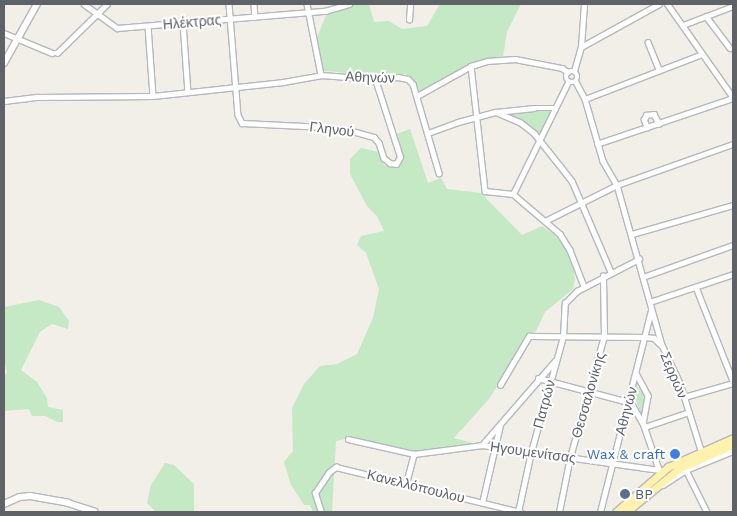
<!DOCTYPE html>
<html>
<head>
<meta charset="utf-8">
<style>
	body { margin:0 }
	#map { position:relative; width:737px; height:516px; overflow:hidden; background:#f1efe8; font-family:"Work Sans",sans-serif }
	div>[style] { position:absolute }
	.green>* { inset:0; background:#c5e8c5 }
	.roads { filter:drop-shadow(1px 0 #b5b8bc) drop-shadow(-1px 0 #b5b8bc) drop-shadow(0 1px #b5b8bc) drop-shadow(0 -1px #b5b8bc) }
	.street>* { height:4.5px; margin:-2.25px; padding:0 2.25px; transform-origin:2.25px; border-radius:2.25px; background:#fff }
	.street>.ring { margin:-2.25px; padding:0; box-sizing:content-box; background:none; border:4.5px solid #fff; border-radius:50% }
	.secondary>* { height:6px; margin:-3px; padding:0 3px; transform-origin:3px; border-radius:3px; background:#fff }
	.primary>* { height:7px; margin:-3.5px; padding:0 3.5px; transform-origin:3.5px; border-radius:3.5px; background:#fff2af }
	.dots>* { width:14px; height:14px; translate:-50% -50%; box-sizing:border-box; border:2px solid #fff; border-radius:50% }
	span { translate:-50% -50%; white-space:nowrap; text-align:center; line-height:1.15; -webkit-text-stroke:4px #fff; paint-order:stroke }
	.street-label { font-size:14px; color:#5f6368 }
	.shop-label { font-size:14px; color:#366cbe }
	.right { translate:-100% -50%; text-align:right }
	.service-label { font-size:14px; color:#4e5e75 }
	.left { translate:0 -50%; text-align:left }
	.frame { position:absolute; inset:0; border:5px solid #5f6368; pointer-events:none }
</style>
</head>
<body>
<div id="map">
	<div class="green">
		<div style="clip-path:polygon(355px 4px,369px 4px,374px 22px,389px 21px,402px 29px,427px 26px,440px 4px,521px 4px,507px 32px,503px 57px,467px 65px,420px 91px,415px 82px,406px 74px,375px 75px,324px 71px,316px 40px,326px 15px)"></div>
		<div style="clip-path:polygon(534px 111px,551px 111px,540px 134px,521px 120px,504px 113px)"></div>
		<div style="clip-path:polygon(410px 129px,428px 183px,441px 178px,447px 189px,481px 193px,522px 235px,542px 226px,555px 235px,567px 251px,573px 266px,575px 279px,573px 289px,545px 312px,535px 333px,525px 336px,511px 366px,488px 400px,454px 438px,476px 444px,418px 452px,349px 438px,336px 441px,332px 512px,313px 512px,310px 505px,304px 505px,291px 485px,284px 462px,293px 451px,292px 408px,304px 384px,320px 366px,337px 364px,357px 354px,373px 318px,379px 289px,366px 253px,357px 245px,361px 236px,384px 231px,377px 216px,367px 206px,350px 174px,350px 159px,361px 148px,379px 152px,384px 165px,393px 168px,399px 165px,403px 159px,394px 135px)"></div>
		<div style="clip-path:polygon(39px 300px,59px 307px,69px 321px,68px 329px,52px 324px,40px 332px,21px 370px,37px 382px,47px 398px,48px 407px,63px 410px,63px 422px,58px 422px,45px 416px,32px 416px,29px 409px,4px 411px,4px 378px,7px 372px,4px 361px,4px 307px)"></div>
		<div style="clip-path:polygon(635px 384px,645px 396px,643px 420px,637px 403px,632px 398px)"></div>
		<div style="clip-path:polygon(165px 463px,174px 465px,194px 484px,194px 512px,156px 512px,147px 503px,151px 485px)"></div>
	</div>
	<div class="roads">
		<div class="street">
			<div style="left:84px;top:4px;width:41px;rotate:36deg"></div>
			<div style="left:117px;top:28px;width:209px;rotate:-4.7deg"></div>
			<div style="left:325px;top:11px;width:25px;rotate:-16deg"></div>
			<div style="left:229px;top:4px;width:111px;rotate:85.4deg"></div>
			<div style="left:238px;top:115px;width:9px;rotate:63deg"></div>
			<div style="left:242px;top:123px;width:83px;rotate:2.8deg"></div>
			<div style="left:325px;top:127px;width:31px;rotate:9deg"></div>
			<div style="left:356px;top:132px;width:19px;rotate:16deg"></div>
			<div style="left:374px;top:137px;width:8px;rotate:50deg"></div>
			<div style="left:379px;top:143px;width:16px;rotate:72deg"></div>
			<div style="left:384px;top:158px;width:8px;rotate:40deg"></div>
			<div style="left:390px;top:163px;width:6px;rotate:9deg"></div>
			<div style="left:396px;top:164px;width:8px;rotate:-60deg"></div>
			<div style="left:400px;top:157px;width:82px;rotate:-107.8deg"></div>
			<div style="left:254px;top:4px;width:13px;rotate:86deg"></div>
			<div style="left:307px;top:4px;width:72px;rotate:78.8deg"></div>
			<div style="left:706px;top:16px;width:40px;rotate:53deg"></div>
			<div style="left:409px;top:20px;width:16px;rotate:-86deg"></div>
			<div style="left:183px;top:23px;width:69px;rotate:85.9deg"></div>
			<div style="left:683px;top:25px;width:53px;rotate:-20.8deg"></div>
			<div style="left:148px;top:26px;width:70px;rotate:85.9deg"></div>
			<div style="left:4px;top:33px;width:52px;rotate:22.6deg"></div>
			<div style="left:52px;top:53px;width:5px"></div>
			<div style="left:57px;top:53px;width:70px;rotate:-44.4deg"></div>
			<div style="left:648px;top:42px;width:29px;rotate:68deg"></div>
			<div style="left:581px;top:47px;width:89px;rotate:-28.9deg"></div>
			<div style="left:471px;top:66px;width:126px;rotate:83.6deg"></div>
			<div style="left:485px;top:191px;width:28px;rotate:6deg"></div>
			<div style="left:513px;top:194px;width:62px;rotate:40.4deg"></div>
			<div style="left:560px;top:234px;width:19px;rotate:58deg"></div>
			<div style="left:570px;top:250px;width:39px;rotate:69deg"></div>
			<div class="ring" style="left:566px;top:71px;width:7.5px;height:7.5px"></div>
			<div style="left:574px;top:71px;width:25px;rotate:-74deg"></div>
			<div style="left:581px;top:47px;width:43px;rotate:-86deg"></div>
			<div style="left:576px;top:82px;width:19px;rotate:62deg"></div>
			<div style="left:585px;top:99px;width:65px;rotate:73.8deg"></div>
			<div style="left:603px;top:161px;width:28px;rotate:60deg"></div>
			<div style="left:617px;top:185px;width:166px;rotate:74.3deg"></div>
			<div style="left:662px;top:345px;width:42px;rotate:64.7deg"></div>
			<div style="left:680px;top:383px;width:73px;rotate:72.6deg"></div>
			<div style="left:417px;top:96px;width:62px;rotate:-29.1deg"></div>
			<div style="left:471px;top:66px;width:17px;rotate:-17deg"></div>
			<div style="left:487px;top:61px;width:28px;rotate:-4deg"></div>
			<div style="left:515px;top:59px;width:48px;rotate:10.8deg"></div>
			<div style="left:562px;top:68px;width:7px;rotate:34deg"></div>
			<div style="left:585px;top:99px;width:125px;rotate:-21deg"></div>
			<div style="left:4px;top:101px;width:34px;rotate:-7deg"></div>
			<div style="left:38px;top:97px;width:115px;rotate:-0.5deg"></div>
			<div style="left:153px;top:96px;width:131px;rotate:-6.1deg"></div>
			<div style="left:283px;top:82px;width:39px;rotate:-10deg"></div>
			<div style="left:321px;top:75px;width:54px;rotate:4.2deg"></div>
			<div style="left:375px;top:79px;width:23px;rotate:-5deg"></div>
			<div style="left:398px;top:77px;width:10px;rotate:11deg"></div>
			<div style="left:408px;top:79px;width:7px;rotate:45deg"></div>
			<div style="left:413px;top:84px;width:93px;rotate:73.7deg"></div>
			<div style="left:496px;top:112px;width:26px;rotate:23deg"></div>
			<div style="left:520px;top:122px;width:18px;rotate:38deg"></div>
			<div style="left:534px;top:133px;width:61px;rotate:51.6deg"></div>
			<div style="left:572px;top:181px;width:99px;rotate:66.8deg"></div>
			<div style="left:647px;top:128px;width:9px;rotate:-111deg"></div>
			<div style="left:644px;top:120px;width:5px;rotate:-68deg"></div>
			<div style="left:646px;top:115px;width:8px;rotate:-7deg"></div>
			<div style="left:654px;top:114px;width:11px;rotate:63deg"></div>
			<div style="left:428px;top:133px;width:32px;rotate:-20deg"></div>
			<div style="left:458px;top:122px;width:39px;rotate:-15deg"></div>
			<div style="left:496px;top:112px;width:38px;rotate:-6deg"></div>
			<div style="left:534px;top:108px;width:20px"></div>
			<div style="left:597px;top:144px;width:144px;rotate:-18.7deg"></div>
			<div style="left:733px;top:98px;width:115px;rotate:-125.1deg"></div>
			<div style="left:513px;top:194px;width:125px;rotate:-63.8deg"></div>
			<div style="left:545px;top:221px;width:80px;rotate:-26.6deg"></div>
			<div style="left:617px;top:185px;width:123px;rotate:-19.5deg"></div>
			<div style="left:632px;top:234px;width:105px;rotate:-16deg"></div>
			<div style="left:643px;top:277px;width:96px;rotate:-19.6deg"></div>
			<div style="left:696px;top:287px;width:101px;rotate:68.5deg"></div>
			<div style="left:650px;top:302px;width:88px;rotate:-18.6deg"></div>
			<div style="left:636px;top:373px;width:26px;rotate:62deg"></div>
			<div style="left:648px;top:396px;width:27px;rotate:100deg"></div>
			<div style="left:538px;top:378px;width:93px;rotate:14.9deg"></div>
			<div style="left:628px;top:402px;width:6px;rotate:39deg"></div>
			<div style="left:633px;top:406px;width:20px;rotate:60deg"></div>
			<div style="left:643px;top:423px;width:52px;rotate:70.9deg"></div>
			<div style="left:500px;top:385px;width:57px;rotate:-59.4deg"></div>
			<div style="left:529px;top:336px;width:116px;rotate:0.5deg"></div>
			<div style="left:645px;top:337px;width:9px;rotate:6deg"></div>
			<div style="left:654px;top:338px;width:10px;rotate:45deg"></div>
			<div style="left:684px;top:397px;width:51px;rotate:-15.9deg"></div>
			<div style="left:645px;top:427px;width:46px;rotate:-18.8deg"></div>
			<div style="left:348px;top:439px;width:68px;rotate:12.8deg"></div>
			<div style="left:414px;top:454px;width:69px;rotate:-7.5deg"></div>
			<div style="left:482px;top:445px;width:179px;rotate:8deg"></div>
			<div style="left:482px;top:445px;width:111px;rotate:-49deg"></div>
			<div style="left:686px;top:470px;width:47px;rotate:63.4deg"></div>
			<div style="left:406px;top:483px;width:30px;rotate:-75deg"></div>
			<div style="left:482px;top:503px;width:80px;rotate:-77deg"></div>
			<div style="left:321px;top:512px;width:20px;rotate:-108deg"></div>
			<div style="left:315px;top:493px;width:25px;rotate:-56deg"></div>
			<div style="left:329px;top:472px;width:9px;rotate:-36deg"></div>
			<div style="left:336px;top:467px;width:190px;rotate:13.7deg"></div>
			<div style="left:518px;top:512px;width:61px;rotate:-77.8deg"></div>
			<div style="left:531px;top:452px;width:119px;rotate:-74.5deg"></div>
			<div style="left:563px;top:337px;width:34px;rotate:-87deg"></div>
			<div style="left:565px;top:303px;width:17px;rotate:-45deg"></div>
			<div style="left:577px;top:291px;width:70px;rotate:-27.3deg"></div>
			<div style="left:559px;top:512px;width:56px;rotate:-78.7deg"></div>
			<div style="left:570px;top:457px;width:126px;rotate:-74.3deg"></div>
			<div style="left:604px;top:336px;width:60px;rotate:-91deg"></div>
			<div style="left:600px;top:512px;width:208px;rotate:-75.8deg"></div>
		</div>
		<div class="secondary">
			<div style="left:4px;top:63px;width:68px;rotate:-60.8deg"></div>
			<div style="left:663px;top:485px;width:27px;rotate:-33deg"></div>
			<div style="left:686px;top:470px;width:51px;rotate:-22deg"></div>
			<div style="left:4px;top:504px;width:17px;rotate:-24deg"></div>
			<div style="left:20px;top:497px;width:10px;rotate:-6deg"></div>
			<div style="left:30px;top:496px;width:39px;rotate:10deg"></div>
			<div style="left:68px;top:503px;width:28px;rotate:18deg"></div>
		</div>
		<div class="primary">
			<div style="left:616px;top:512px;width:69px;rotate:-40.9deg"></div>
			<div style="left:668px;top:467px;width:71px;rotate:-24deg"></div>
			<div style="left:626px;top:512px;width:70px;rotate:-39.2deg"></div>
			<div style="left:680px;top:468px;width:58px;rotate:-23.5deg"></div>
		</div>
	</div>
	<div class="dots">
		<div style="left:675px;top:454px;background:#3f7fe0"></div>
		<div style="left:625px;top:494px;background:#5c6f8a"></div>
	</div>
	<div class="street-label">
		<span style="left:192px;top:22px;rotate:-5deg">Ηλέκτρας</span>
		<span style="left:370px;top:77px;rotate:2deg">Αθηνών</span>
		<span style="left:332px;top:129px;rotate:7deg">Γληνού</span>
		<span style="left:674px;top:375px;rotate:67deg">Σερρών</span>
		<span style="left:588px;top:395px;rotate:-74deg">Θεσσαλονίκης</span>
		<span style="left:544px;top:404px;rotate:-75deg">Πατρών</span>
		<span style="left:626px;top:411px;rotate:-75deg">Αθηνών</span>
		<span style="left:533px;top:452px;rotate:8deg">Ηγουμενίτσας</span>
		<span style="left:416px;top:486px;rotate:14deg">Κανελλόπουλου</span>
	</div>
	<div class="shop-label">
		<span class="right" style="left:665px;top:454px">Wax &amp; craft</span>
	</div>
	<div class="service-label">
		<span class="left" style="left:635px;top:494px">BP</span>
	</div>
	<div class="frame"></div>
</div>
</body>
</html>
